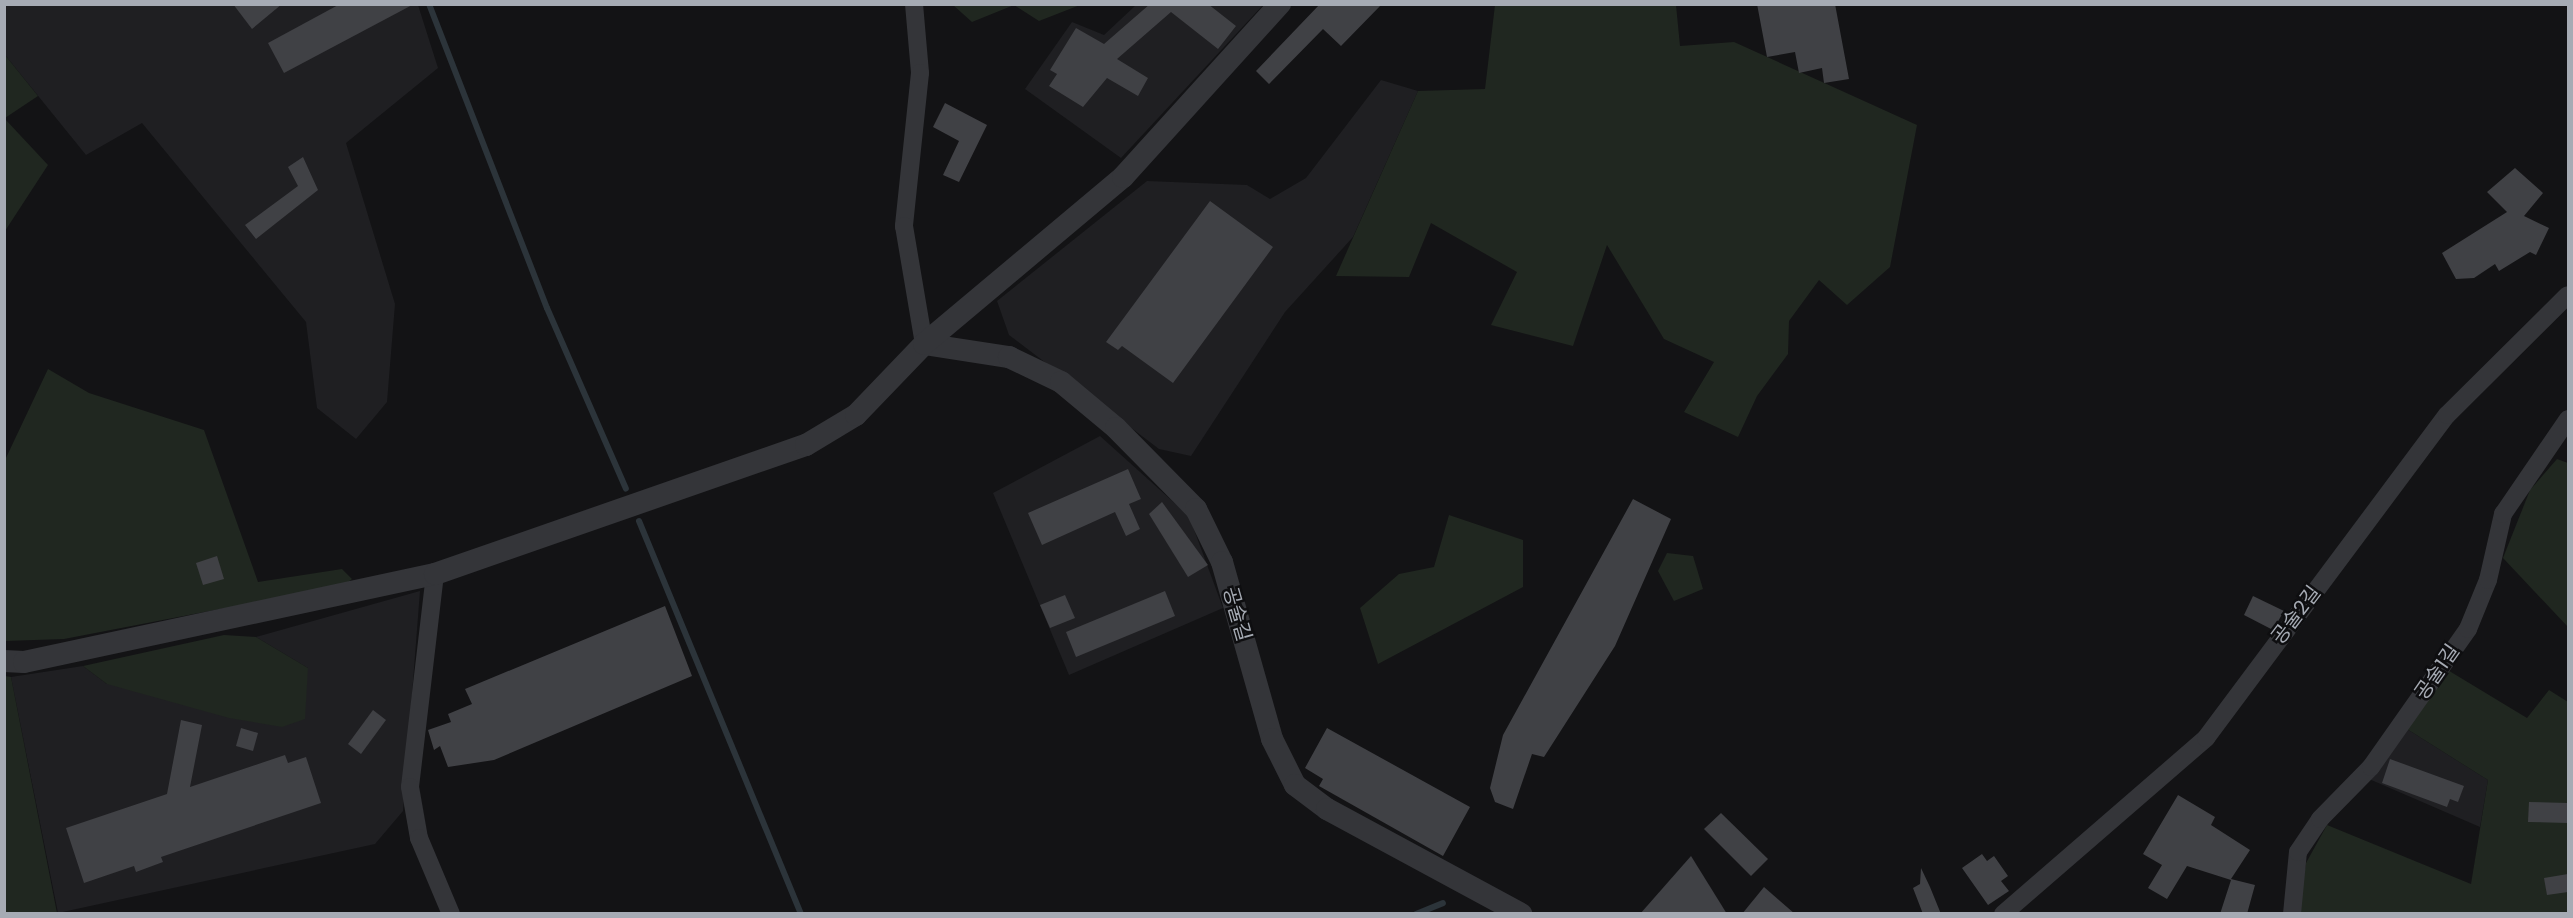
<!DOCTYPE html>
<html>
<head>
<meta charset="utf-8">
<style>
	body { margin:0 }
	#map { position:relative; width:2573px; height:918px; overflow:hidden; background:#131315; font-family:Poppins,"Noto Sans KR",sans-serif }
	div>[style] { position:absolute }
	.built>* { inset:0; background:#1f1f22 }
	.green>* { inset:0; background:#202720 }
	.stream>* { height:6px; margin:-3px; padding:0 3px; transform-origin:3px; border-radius:3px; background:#2c343a }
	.building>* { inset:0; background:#404145 }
	.minor>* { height:18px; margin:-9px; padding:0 9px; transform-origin:9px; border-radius:9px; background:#343539 }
	.tertiary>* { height:22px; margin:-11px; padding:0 11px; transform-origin:11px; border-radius:11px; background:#343539 }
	span { translate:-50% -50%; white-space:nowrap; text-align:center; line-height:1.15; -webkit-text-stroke:5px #0e0e10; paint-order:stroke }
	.street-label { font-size:20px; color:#a6abb4 }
	.frame { position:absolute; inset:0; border:6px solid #a6abb4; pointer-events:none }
</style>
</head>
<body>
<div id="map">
	<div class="built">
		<div style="clip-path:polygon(5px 5px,418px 5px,438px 68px,346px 143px,395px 304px,387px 402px,356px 439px,317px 408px,306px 322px,142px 123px,86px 155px,5px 55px)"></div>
		<div style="clip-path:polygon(1136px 5px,1263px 5px,1121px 158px,1025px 89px,1072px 22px,1104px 35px)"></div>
		<div style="clip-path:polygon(1381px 80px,1418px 91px,1353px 237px,1285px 312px,1191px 456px,1159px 449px,1009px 335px,997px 301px,1147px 181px,1247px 185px,1270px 199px,1306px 178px)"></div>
		<div style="clip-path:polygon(1100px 436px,1189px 516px,1223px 608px,1069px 675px,993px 493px)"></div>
		<div style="clip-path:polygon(420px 591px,403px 811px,375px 844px,58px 913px,11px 677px,83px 666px,107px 684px,308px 668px,256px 637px)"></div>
		<div style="clip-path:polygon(2407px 729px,2488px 780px,2480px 827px,2369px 779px)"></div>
	</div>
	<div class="green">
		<div style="clip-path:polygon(953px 5px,1080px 5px,1039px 21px,1014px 5px,972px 22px)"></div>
		<div style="clip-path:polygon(1495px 5px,1676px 5px,1680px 46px,1734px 42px,1917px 125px,1890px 267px,1847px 305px,1819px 280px,1789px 321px,1788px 354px,1757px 396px,1738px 437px,1684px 412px,1714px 362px,1664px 339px,1607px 245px,1573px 346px,1491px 325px,1517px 272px,1431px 223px,1409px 277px,1336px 276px,1418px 91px,1485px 89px)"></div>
		<div style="clip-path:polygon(5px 55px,38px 96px,5px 118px,4px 55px)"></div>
		<div style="clip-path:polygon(5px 119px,48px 165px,5px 231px)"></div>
		<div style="clip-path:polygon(48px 369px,89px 393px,204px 430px,258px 582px,342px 569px,352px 579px,332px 595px,220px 609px,64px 639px,5px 641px,5px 460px)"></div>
		<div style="clip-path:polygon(2557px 459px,2568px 463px,2568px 627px,2503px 558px,2530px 490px)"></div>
		<div style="clip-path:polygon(1449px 515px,1523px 540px,1523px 587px,1378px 664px,1360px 608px,1399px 574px,1434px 567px)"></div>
		<div style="clip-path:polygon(1667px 553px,1693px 556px,1703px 589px,1674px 601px,1658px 571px)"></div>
		<div style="clip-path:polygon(224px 635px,256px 637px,308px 668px,305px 719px,282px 727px,229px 718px,107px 684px,83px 666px)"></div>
		<div style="clip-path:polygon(2446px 669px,2527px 718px,2549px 690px,2568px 702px,2568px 913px,2298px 914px,2306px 863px,2327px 825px,2471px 884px,2488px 780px,2407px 729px)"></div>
		<div style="clip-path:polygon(5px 676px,11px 677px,57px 913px,5px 913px)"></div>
	</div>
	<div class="stream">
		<div style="left:429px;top:4px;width:326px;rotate:68.8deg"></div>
		<div style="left:547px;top:308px;width:197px;rotate:66.4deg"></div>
		<div style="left:639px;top:521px;width:425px;rotate:67.6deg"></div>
		<div style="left:1416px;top:914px;width:29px;rotate:-22deg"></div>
	</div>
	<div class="building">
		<div style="clip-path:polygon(233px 4px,282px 4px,252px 29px)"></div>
		<div style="clip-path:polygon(340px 4px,414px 4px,284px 73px,268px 43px)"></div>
		<div style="clip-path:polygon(1150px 4px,1208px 4px,1236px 26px,1218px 49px,1171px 12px,1117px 59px,1148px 78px,1138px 96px,1107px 78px,1083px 107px,1049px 86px,1057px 74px,1050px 70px,1076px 28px,1104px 44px)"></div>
		<div style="clip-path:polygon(1320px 4px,1382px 4px,1341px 46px,1323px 29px,1269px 84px,1256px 71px)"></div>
		<div style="clip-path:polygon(1757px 4px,1835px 4px,1849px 79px,1824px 83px,1822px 68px,1799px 73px,1795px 52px,1767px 57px)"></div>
		<div style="clip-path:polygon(945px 103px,987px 125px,959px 182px,943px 175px,959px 141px,933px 127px)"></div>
		<div style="clip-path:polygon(303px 157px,318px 190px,256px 239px,245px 225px,298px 186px,288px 167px)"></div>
		<div style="clip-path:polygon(2515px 168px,2543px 193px,2524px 216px,2549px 228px,2536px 255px,2530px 252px,2499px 271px,2495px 264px,2474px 278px,2456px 279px,2442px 253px,2507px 212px,2487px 192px)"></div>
		<div style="clip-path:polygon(1210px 201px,1273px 247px,1173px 383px,1122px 346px,1118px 350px,1106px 342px)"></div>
		<div style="clip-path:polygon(1128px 469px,1141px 499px,1129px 504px,1140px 529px,1126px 536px,1115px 512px,1042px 545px,1028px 513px)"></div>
		<div style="clip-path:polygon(1633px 499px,1671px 519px,1615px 646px,1544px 757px,1532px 754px,1513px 809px,1495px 802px,1490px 788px,1503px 735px)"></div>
		<div style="clip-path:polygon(1162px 502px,1208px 565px,1188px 577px,1149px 514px)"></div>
		<div style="clip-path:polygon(217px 556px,224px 579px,203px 585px,196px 563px)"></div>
		<div style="clip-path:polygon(1165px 591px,1175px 616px,1076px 657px,1066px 632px)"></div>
		<div style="clip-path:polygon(1065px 595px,1075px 618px,1050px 628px,1040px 605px)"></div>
		<div style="clip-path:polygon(2253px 596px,2284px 611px,2273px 630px,2244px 615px)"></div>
		<div style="clip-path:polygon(665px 606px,692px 676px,494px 760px,448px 767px,440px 746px,434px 750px,428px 730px,451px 722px,448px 714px,472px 704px,465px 689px)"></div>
		<div style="clip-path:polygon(373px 710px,386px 720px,361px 754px,348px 744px)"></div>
		<div style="clip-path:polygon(181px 720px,202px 725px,190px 787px,285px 755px,288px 763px,306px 757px,321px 803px,161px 857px,163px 862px,136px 872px,134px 866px,84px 883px,66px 828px,167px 794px)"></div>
		<div style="clip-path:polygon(241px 728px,258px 733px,253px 751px,236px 746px)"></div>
		<div style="clip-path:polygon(1327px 728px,1470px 807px,1443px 856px,1319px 786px,1323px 779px,1305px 768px)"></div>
		<div style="clip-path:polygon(2390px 759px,2464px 786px,2458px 802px,2450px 799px,2447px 807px,2382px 783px)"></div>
		<div style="clip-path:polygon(2178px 795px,2215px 817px,2211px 825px,2250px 850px,2231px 879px,2255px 885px,2247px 914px,2220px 914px,2231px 880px,2187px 866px,2167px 899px,2148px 888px,2162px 865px,2143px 854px)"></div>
		<div style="clip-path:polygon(2529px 802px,2568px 803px,2568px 823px,2528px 822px)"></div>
		<div style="clip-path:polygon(1721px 813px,1768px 859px,1751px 876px,1704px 829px)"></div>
		<div style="clip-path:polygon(1982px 854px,1987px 861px,1994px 856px,2008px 876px,2001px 881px,2009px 891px,1988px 905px,1962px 868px)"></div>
		<div style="clip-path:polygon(1691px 856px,1727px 914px,1640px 914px)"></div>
		<div style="clip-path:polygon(1921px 868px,1930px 887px,1941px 914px,1923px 914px,1913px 888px,1920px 884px)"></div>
		<div style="clip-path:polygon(2568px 874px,2568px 892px,2547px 895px,2544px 878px)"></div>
		<div style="clip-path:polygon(1764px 887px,1795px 914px,1742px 914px)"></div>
	</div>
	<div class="minor">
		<div style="left:914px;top:4px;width:69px;rotate:85deg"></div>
		<div style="left:920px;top:73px;width:154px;rotate:96deg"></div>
		<div style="left:904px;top:226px;width:120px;rotate:80.4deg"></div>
		<div style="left:435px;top:574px;width:214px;rotate:96.7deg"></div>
		<div style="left:410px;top:787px;width:52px;rotate:80deg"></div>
		<div style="left:419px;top:838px;width:82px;rotate:67.2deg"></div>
		<div style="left:2003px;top:914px;width:269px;rotate:-40.9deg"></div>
		<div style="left:2206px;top:738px;width:403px;rotate:-53.3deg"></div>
		<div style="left:2447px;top:415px;width:170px;rotate:-44.8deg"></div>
		<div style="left:2292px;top:914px;width:62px;rotate:-84.5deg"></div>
		<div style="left:2298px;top:852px;width:40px;rotate:-56deg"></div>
		<div style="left:2320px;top:819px;width:73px;rotate:-45.6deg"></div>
		<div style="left:2371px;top:767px;width:169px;rotate:-54.9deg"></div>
		<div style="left:2468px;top:629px;width:53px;rotate:-67.8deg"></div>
		<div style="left:2488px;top:580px;width:68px;rotate:-77.2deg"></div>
		<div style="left:2503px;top:514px;width:115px;rotate:-55.6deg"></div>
	</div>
	<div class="tertiary">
		<div style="left:924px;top:344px;width:86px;rotate:8.7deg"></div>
		<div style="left:1009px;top:357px;width:58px;rotate:25.7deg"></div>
		<div style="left:1061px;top:382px;width:72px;rotate:39.9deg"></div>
		<div style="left:1116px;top:428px;width:114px;rotate:45.4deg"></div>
		<div style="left:1196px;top:509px;width:59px;rotate:63.9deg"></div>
		<div style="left:1222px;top:562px;width:184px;rotate:74.2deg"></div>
		<div style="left:1272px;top:739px;width:51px;rotate:63.4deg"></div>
		<div style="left:1295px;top:785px;width:40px;rotate:37deg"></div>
		<div style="left:1327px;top:809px;width:221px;rotate:28.4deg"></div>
		<div style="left:4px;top:661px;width:20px;rotate:3deg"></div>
		<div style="left:24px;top:662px;width:420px;rotate:-12.1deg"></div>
		<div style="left:435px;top:574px;width:393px;rotate:-19.2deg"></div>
		<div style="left:806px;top:445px;width:58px;rotate:-31deg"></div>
		<div style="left:856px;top:415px;width:98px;rotate:-46.2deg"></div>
		<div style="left:924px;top:344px;width:260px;rotate:-40deg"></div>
		<div style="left:1123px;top:177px;width:234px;rotate:-47.8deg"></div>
	</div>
	<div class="street-label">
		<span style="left:1237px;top:614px;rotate:74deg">공술길</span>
		<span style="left:2296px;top:615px;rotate:-53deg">공술2길</span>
		<span style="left:2437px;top:672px;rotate:-55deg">공술1길</span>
	</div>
	<div class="frame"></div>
</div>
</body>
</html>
